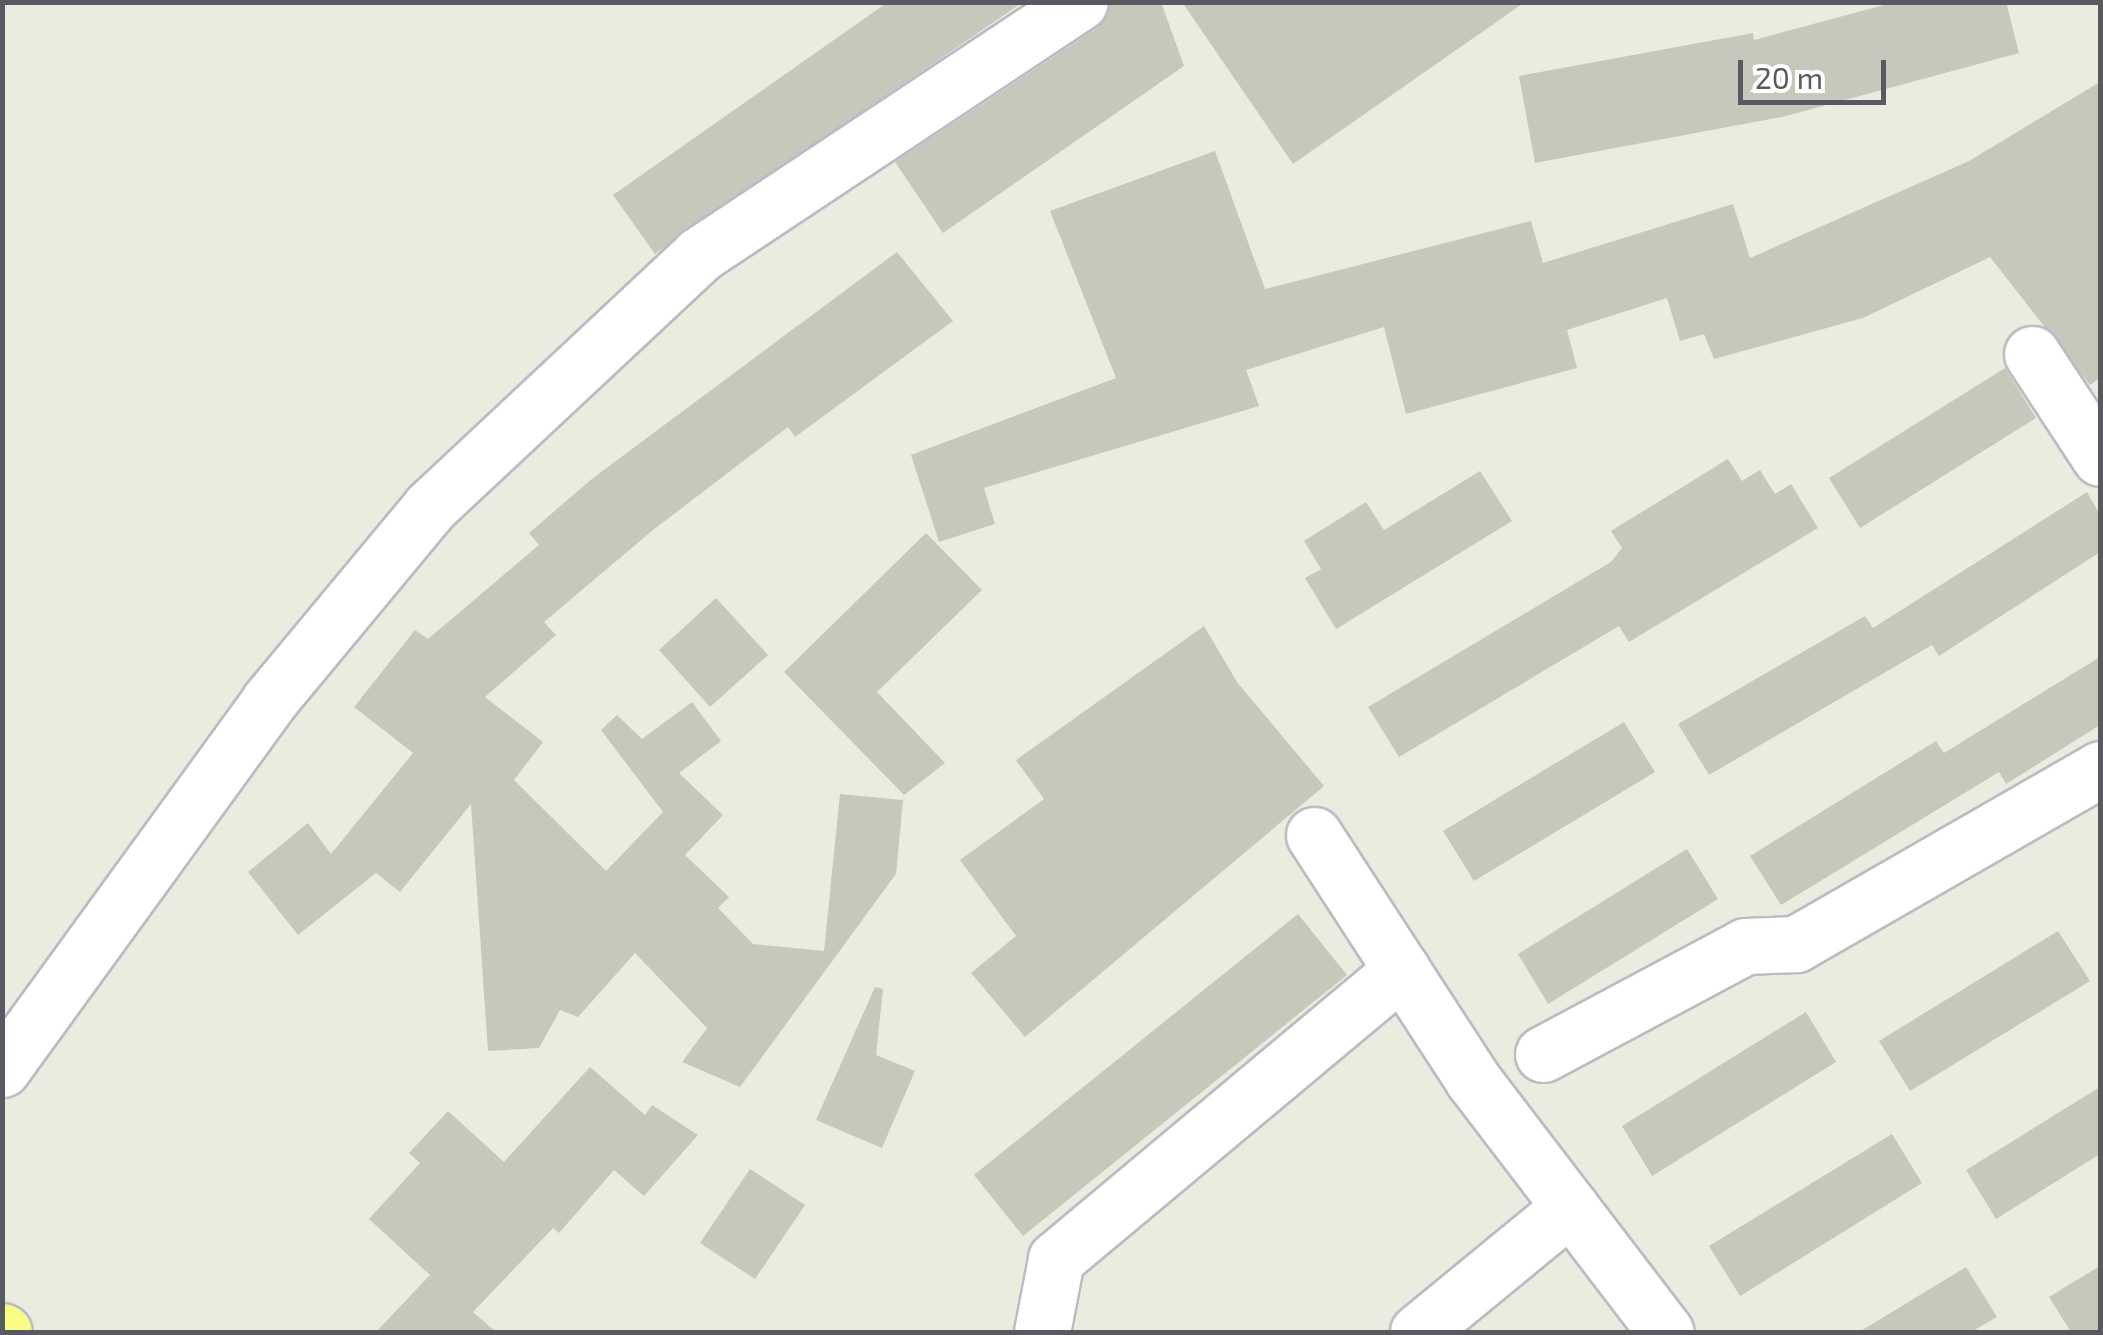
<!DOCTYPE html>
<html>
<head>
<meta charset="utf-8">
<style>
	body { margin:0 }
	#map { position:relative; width:2103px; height:1335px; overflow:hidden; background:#ebece0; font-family:"Exo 2",sans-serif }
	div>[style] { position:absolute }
	.building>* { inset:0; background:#c7c7bc }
	.roads { filter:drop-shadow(2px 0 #bbbbc2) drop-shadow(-2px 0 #bbbbc2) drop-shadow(0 2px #bbbbc2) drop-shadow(0 -2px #bbbbc2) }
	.minor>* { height:55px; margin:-27.5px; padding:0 27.5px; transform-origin:27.5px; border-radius:27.5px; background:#fff }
	.highway>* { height:55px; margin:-27.5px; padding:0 27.5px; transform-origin:27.5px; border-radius:27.5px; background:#f9fd86 }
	span { translate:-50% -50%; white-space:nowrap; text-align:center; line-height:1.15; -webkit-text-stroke:8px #fff; paint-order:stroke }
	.frame { position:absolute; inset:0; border:5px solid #595a61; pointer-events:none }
	.scale { position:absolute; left:1738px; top:60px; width:148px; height:45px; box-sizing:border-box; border:5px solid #595a61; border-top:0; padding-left:12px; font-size:30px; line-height:35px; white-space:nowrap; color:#595a61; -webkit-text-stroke:8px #fff; paint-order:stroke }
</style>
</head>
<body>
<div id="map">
	<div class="building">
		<div style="clip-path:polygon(888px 2px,1023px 2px,655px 254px,613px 195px)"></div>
		<div style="clip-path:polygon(1111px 2px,1161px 2px,1184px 66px,943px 233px,895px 162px,1097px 28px)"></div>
		<div style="clip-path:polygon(1182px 2px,1525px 2px,1293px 164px)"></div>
		<div style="clip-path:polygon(1895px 2px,2006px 2px,2019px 53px,1782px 117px,1535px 163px,1519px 76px,1753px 33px,1754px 40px)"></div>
		<div style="clip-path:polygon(2100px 82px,2100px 378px,2090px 385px,1990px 257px,1863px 318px,1714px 359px,1704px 334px,1680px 341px,1667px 298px,1567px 330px,1577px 368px,1406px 414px,1384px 327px,1246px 370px,1259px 406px,984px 488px,995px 524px,939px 542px,911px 455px,1116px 378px,1050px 211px,1215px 151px,1265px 289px,1531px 221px,1543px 263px,1733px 204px,1750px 258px,1969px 161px)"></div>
		<div style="clip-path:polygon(897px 252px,953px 321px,795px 437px,788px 427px,653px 530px,544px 622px,556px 635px,485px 697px,543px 742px,514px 780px,606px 871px,663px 812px,601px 730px,617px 715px,642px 739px,692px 702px,721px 741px,679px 773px,723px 815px,685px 855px,729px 897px,718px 908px,753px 944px,824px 951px,840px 794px,903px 800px,896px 874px,740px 1087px,682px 1062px,707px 1028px,635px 953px,578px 1017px,560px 1010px,539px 1048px,488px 1051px,471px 804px,400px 892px,376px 873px,298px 935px,248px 872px,308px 823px,331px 854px,413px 753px,354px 707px,415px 630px,428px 639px,539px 545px,529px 533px,593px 478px)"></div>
		<div style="clip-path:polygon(2005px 368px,2036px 418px,1860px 528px,1829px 478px)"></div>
		<div style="clip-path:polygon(1728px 459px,1742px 481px,1760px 470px,1775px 494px,1791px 484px,1818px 528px,1629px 642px,1619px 626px,1399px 757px,1368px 707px,1611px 562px,1622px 548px,1611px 531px)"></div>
		<div style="clip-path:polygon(1480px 471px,1512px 521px,1336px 629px,1305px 578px,1321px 569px,1304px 541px,1366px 502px,1384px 530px)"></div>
		<div style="clip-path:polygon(2087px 492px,2100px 515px,2100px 552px,1939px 656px,1932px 645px,1709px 775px,1678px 724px,1865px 616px,1873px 628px)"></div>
		<div style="clip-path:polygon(926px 533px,982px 590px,877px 692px,945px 763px,904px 795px,784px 672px)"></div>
		<div style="clip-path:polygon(716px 598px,768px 655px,710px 707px,659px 650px)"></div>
		<div style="clip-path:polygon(1204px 626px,1237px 682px,1324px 786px,1025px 1037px,971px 973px,1016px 936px,960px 860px,1044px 799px,1016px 760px)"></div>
		<div style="clip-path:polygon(2100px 657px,2100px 725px,2006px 784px,1999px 772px,1781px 905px,1750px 856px,1936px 741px,1944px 753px)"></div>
		<div style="clip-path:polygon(1624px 722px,1655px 772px,1474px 881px,1443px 831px)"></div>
		<div style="clip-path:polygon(1687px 849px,1718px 899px,1548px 1004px,1518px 954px)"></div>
		<div style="clip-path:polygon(1298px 914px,1347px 975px,1023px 1236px,974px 1175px)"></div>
		<div style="clip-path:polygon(2058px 931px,2090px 981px,1910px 1091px,1879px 1041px)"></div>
		<div style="clip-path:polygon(875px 987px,883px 989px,876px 1055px,915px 1071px,882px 1148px,816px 1120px)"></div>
		<div style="clip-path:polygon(1806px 1012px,1836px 1062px,1652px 1176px,1622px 1126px)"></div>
		<div style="clip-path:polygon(590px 1067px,645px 1115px,652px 1105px,698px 1135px,644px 1196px,614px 1170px,559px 1233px,553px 1228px,473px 1312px,496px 1332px,376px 1332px,430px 1275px,369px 1219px,420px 1163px,409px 1153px,448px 1111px,504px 1162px)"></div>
		<div style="clip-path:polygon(2100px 1087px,2100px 1154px,1996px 1219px,1966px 1170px)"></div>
		<div style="clip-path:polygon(1892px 1134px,1922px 1183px,1740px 1296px,1709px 1246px)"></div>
		<div style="clip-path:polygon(750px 1169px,805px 1205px,755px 1279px,700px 1243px)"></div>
		<div style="clip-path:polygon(2100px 1266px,2100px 1332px,2071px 1332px,2049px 1297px)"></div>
		<div style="clip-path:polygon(1966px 1267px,1997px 1317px,1971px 1332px,1859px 1332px)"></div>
	</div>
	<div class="roads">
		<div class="minor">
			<div style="left:2032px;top:354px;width:124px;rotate:56.8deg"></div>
			<div style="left:1314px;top:835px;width:292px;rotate:57deg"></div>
			<div style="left:1473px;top:1080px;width:317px;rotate:52.6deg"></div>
			<div style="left:1543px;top:1054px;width:229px;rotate:-28.1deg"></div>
			<div style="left:1745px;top:946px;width:51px;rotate:-2.2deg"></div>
			<div style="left:1796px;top:944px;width:351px;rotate:-29.9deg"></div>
			<div style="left:2px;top:1069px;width:455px;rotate:-54deg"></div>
			<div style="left:269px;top:701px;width:252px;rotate:-50.3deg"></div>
			<div style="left:430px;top:507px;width:369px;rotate:-43.1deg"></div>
			<div style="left:699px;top:255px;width:457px;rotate:-33.6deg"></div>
			<div style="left:1042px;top:1332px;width:74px;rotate:-79.1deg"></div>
			<div style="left:1056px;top:1259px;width:451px;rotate:-39.9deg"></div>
			<div style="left:1418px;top:1332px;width:197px;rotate:-39.4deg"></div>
		</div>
		<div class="highway">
			<div style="left:2px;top:1331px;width:2px;rotate:27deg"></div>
		</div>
	</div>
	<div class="frame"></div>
	<div class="scale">20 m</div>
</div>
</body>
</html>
